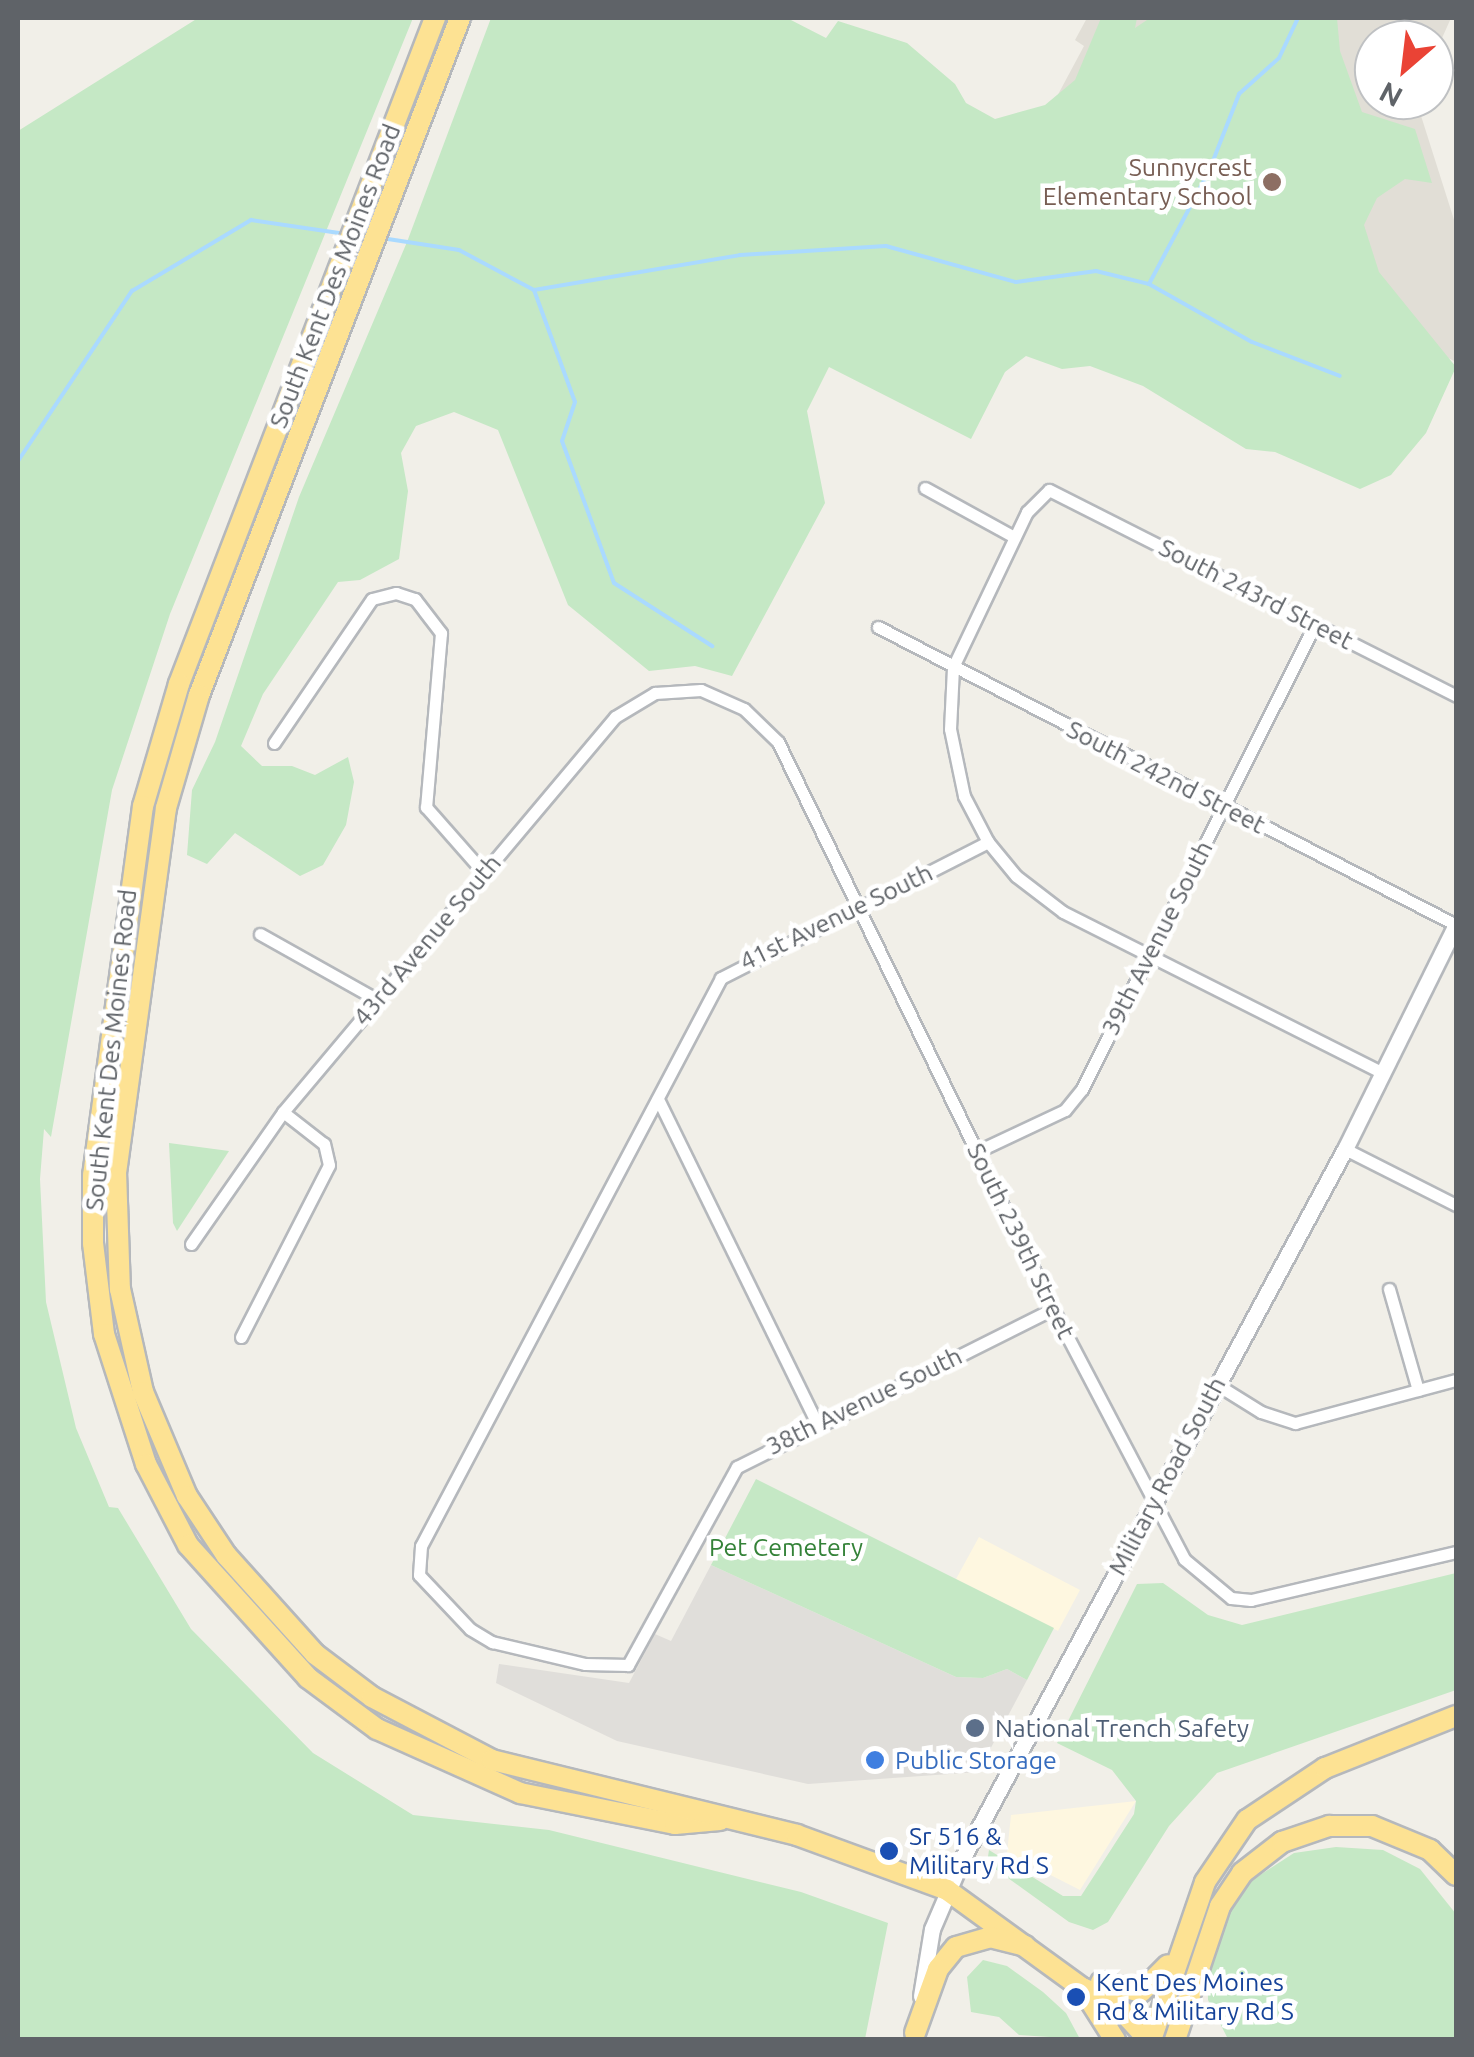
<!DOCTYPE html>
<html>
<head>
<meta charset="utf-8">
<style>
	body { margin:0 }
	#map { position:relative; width:1474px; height:2057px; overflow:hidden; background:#f1efe8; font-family:Ubuntu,sans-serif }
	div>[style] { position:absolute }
	.commercial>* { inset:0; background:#fef7e0 }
	.industrial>* { inset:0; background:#e0deda }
	.education>* { inset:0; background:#e1ded6 }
	.green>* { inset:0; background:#c5e8c5 }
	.stream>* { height:4px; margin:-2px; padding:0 2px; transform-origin:2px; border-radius:2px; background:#aadaff }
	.roads { filter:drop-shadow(2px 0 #b5b8bc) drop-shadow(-2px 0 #b5b8bc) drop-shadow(0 2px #b5b8bc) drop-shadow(0 -2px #b5b8bc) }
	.street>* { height:11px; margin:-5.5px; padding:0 5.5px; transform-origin:5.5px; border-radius:5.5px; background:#fff }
	.secondary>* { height:15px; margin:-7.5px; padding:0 7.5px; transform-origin:7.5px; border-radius:7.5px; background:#fff }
	.highway>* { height:20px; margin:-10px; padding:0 10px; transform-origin:10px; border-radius:10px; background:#fde293 }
	.dots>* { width:28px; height:28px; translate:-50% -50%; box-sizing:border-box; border:5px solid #fff; border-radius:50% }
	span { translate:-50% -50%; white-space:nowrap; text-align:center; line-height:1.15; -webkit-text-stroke:9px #fff; paint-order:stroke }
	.education-label { font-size:25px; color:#785e54 }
	.right { translate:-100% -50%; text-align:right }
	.street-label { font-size:25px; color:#5f6368 }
	.park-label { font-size:25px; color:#348238 }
	.service-label { font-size:25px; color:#4e5e75 }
	.left { translate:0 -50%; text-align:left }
	.shop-label { font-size:25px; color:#366cbe }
	.transit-label { font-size:25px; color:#164399 }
	.frame { position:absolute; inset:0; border:20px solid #5f6368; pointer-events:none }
	.north { position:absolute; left:1354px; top:20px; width:100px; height:100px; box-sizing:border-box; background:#fff; border:2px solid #bfc1c3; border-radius:50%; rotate:208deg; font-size:28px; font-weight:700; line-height:40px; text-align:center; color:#5f6368 }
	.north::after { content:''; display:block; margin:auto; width:35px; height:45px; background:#ea4335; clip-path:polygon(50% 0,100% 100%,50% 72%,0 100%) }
</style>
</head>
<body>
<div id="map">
	<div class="commercial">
		<div style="clip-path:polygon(979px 1537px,1080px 1590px,1058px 1631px,956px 1579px)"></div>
		<div style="clip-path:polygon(1136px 1801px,1080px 1890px,1007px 1853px,1011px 1815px)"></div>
	</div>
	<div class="industrial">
		<div style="clip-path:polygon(711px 1565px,956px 1677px,983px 1678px,1007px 1669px,1027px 1680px,978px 1772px,808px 1784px,617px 1741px,496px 1683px,499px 1664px,629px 1683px,655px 1634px,671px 1641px)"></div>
	</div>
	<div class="education">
		<div style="clip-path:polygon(1087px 18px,1451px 18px,1434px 56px,1434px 40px,1374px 40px,1374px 100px,1416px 100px,1456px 226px,1456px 362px,1021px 140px,1039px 130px,1084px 46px,1075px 40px)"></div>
	</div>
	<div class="green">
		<div style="clip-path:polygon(198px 18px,413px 18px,170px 614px,112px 790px,51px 1137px,44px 1129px,40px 1179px,46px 1302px,76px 1428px,109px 1507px,118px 1508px,191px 1629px,313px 1753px,413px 1815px,549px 1830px,801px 1892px,888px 1923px,865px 2039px,18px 2039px,18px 131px)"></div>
		<div style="clip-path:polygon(491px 18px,787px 18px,826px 38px,838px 21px,907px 43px,955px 84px,966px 103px,995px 119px,1045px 105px,1075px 80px,1101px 18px,1137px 18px,1135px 28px,1150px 18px,1337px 18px,1340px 51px,1362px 112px,1415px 129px,1432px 183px,1405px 179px,1377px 198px,1364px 225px,1379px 272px,1456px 367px,1426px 433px,1391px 475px,1360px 489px,1275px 452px,1246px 449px,1143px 386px,1090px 366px,1062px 369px,1026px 356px,1005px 372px,971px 439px,829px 367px,807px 411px,825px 503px,732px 676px,695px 666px,649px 671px,568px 605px,498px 430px,454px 412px,416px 426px,401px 453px,408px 491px,399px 559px,360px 580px,338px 582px,263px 694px,241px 746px,262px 766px,292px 766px,315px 775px,348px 757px,354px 782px,346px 825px,323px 865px,300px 876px,235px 833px,207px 864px,187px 855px,192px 790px,215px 742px,299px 497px,407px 242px)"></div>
		<div style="clip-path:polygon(169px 1143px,229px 1151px,177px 1231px,173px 1223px)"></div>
		<div style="clip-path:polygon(756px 1479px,1054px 1628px,1027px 1680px,1007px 1669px,983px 1678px,956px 1677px,711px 1565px)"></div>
		<div style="clip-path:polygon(1456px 1573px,1456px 1690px,1217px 1773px,1169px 1826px,1108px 1922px,1093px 1930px,1069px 1922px,987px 1863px,989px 1850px,1063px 1896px,1081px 1896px,1134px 1814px,1136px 1801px,1112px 1770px,1057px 1743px,1137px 1584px,1163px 1583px,1208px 1615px,1242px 1625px)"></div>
		<div style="clip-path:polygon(1336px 1847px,1383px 1850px,1420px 1869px,1456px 1914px,1456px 2039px,1228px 2039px,1208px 2000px,1207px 1954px,1222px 1914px,1252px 1880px,1294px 1853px)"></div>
		<div style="clip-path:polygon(983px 1960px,1007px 1966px,1043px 1992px,1066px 2013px,1080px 2039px,1019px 2035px,999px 2017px,971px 2012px,967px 1977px)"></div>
	</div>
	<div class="stream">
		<div style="left:388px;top:239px;width:72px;rotate:8.8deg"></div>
		<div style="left:459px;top:250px;width:85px;rotate:28.1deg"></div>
		<div style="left:534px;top:290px;width:209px;rotate:-9.6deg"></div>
		<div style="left:740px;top:255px;width:146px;rotate:-3.5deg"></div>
		<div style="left:886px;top:246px;width:135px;rotate:15.5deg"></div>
		<div style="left:1016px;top:282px;width:81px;rotate:-7.8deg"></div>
		<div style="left:1096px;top:271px;width:55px;rotate:13.8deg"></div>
		<div style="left:1149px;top:284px;width:118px;rotate:29.4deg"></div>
		<div style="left:1252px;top:342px;width:94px;rotate:21.1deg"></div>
		<div style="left:1149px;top:284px;width:128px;rotate:-62deg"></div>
		<div style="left:1209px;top:171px;width:83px;rotate:-68.7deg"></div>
		<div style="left:1239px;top:94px;width:54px;rotate:-42deg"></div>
		<div style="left:1279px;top:58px;width:44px;rotate:-64.6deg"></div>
		<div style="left:534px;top:290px;width:119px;rotate:69.9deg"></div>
		<div style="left:575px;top:402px;width:41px;rotate:108.4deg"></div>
		<div style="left:562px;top:441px;width:151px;rotate:69.9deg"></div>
		<div style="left:614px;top:583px;width:117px;rotate:32.7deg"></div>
		<div style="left:18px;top:461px;width:205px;rotate:-56.2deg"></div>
		<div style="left:132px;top:291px;width:139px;rotate:-30.8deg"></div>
		<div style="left:251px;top:220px;width:89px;rotate:8.4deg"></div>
	</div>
	<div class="roads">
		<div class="street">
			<div style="left:925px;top:488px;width:102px;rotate:28.8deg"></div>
			<div style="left:878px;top:627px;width:650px;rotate:27.27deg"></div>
			<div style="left:274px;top:743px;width:174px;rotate:-55.8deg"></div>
			<div style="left:372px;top:599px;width:25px;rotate:-14deg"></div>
			<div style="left:396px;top:593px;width:20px;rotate:18deg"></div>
			<div style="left:415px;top:599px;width:43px;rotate:52.6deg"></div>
			<div style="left:441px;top:633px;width:175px;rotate:94.9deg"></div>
			<div style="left:426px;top:807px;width:88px;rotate:48.7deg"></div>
			<div style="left:988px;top:842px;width:300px;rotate:153deg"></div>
			<div style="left:721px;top:978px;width:642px;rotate:117.84deg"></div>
			<div style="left:421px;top:1546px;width:29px;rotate:94deg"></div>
			<div style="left:419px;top:1575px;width:74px;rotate:46.6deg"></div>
			<div style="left:470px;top:1629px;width:26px;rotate:31deg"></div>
			<div style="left:492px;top:1642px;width:96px;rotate:13.3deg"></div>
			<div style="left:585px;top:1664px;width:43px;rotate:1.3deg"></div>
			<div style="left:628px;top:1665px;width:226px;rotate:-61.2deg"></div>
			<div style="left:737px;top:1467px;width:353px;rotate:-26.6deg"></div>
			<div style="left:260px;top:934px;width:133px;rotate:29.3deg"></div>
			<div style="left:1383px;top:1073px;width:358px;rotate:-153.3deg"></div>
			<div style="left:1063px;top:912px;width:59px;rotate:-142.5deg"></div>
			<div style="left:1016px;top:876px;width:44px;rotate:-129.5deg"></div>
			<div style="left:988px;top:842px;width:52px;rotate:-117.6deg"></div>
			<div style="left:964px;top:796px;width:68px;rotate:-101.8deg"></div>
			<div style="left:950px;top:729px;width:62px;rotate:-87.2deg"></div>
			<div style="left:953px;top:667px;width:172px;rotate:-64.5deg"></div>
			<div style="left:1027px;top:512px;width:31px;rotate:-45deg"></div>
			<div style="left:1049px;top:490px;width:456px;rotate:26.8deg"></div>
			<div style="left:658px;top:1099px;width:363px;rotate:63.9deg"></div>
			<div style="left:1345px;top:1149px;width:124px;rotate:26.8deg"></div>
			<div style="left:978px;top:1151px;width:96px;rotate:-25.2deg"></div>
			<div style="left:1065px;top:1110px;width:27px;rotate:-51deg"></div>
			<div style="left:1082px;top:1089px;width:520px;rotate:-63.39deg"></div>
			<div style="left:191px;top:1244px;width:161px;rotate:-55.1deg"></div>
			<div style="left:283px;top:1112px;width:516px;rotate:-49.95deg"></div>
			<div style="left:615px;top:717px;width:47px;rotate:-31deg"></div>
			<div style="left:655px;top:693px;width:46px;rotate:-3.7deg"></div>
			<div style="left:701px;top:690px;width:47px;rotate:23.8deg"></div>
			<div style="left:744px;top:709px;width:47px;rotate:44.1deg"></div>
			<div style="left:778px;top:742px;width:630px;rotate:64.13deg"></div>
			<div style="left:1053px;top:1309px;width:282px;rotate:62.3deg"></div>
			<div style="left:1184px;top:1559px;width:61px;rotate:39.7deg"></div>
			<div style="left:1231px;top:1598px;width:20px;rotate:6deg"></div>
			<div style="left:1251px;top:1600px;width:211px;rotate:-13.2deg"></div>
			<div style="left:1389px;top:1289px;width:105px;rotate:74deg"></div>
			<div style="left:241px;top:1337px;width:193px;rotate:-62.9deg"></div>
			<div style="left:329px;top:1165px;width:22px;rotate:-103deg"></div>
			<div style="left:324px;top:1144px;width:52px;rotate:-142deg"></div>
			<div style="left:1216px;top:1384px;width:53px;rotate:31.9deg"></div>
			<div style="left:1261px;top:1412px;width:36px;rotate:18deg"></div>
			<div style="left:1295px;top:1423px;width:167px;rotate:-15deg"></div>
		</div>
		<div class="secondary">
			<div style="left:921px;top:1996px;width:68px;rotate:-80.7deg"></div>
			<div style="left:932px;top:1929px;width:76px;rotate:-66.8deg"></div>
			<div style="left:962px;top:1859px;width:807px;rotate:-61.66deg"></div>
			<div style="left:1345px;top:1149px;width:251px;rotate:-63.7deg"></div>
		</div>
		<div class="highway">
			<div style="left:435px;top:18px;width:714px;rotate:111.03deg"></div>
			<div style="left:179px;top:684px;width:127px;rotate:106.4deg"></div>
			<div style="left:143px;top:806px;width:372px;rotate:97.7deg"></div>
			<div style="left:93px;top:1175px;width:68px;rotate:90deg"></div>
			<div style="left:93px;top:1243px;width:92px;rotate:83.1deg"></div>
			<div style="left:104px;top:1334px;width:137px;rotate:72.1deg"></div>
			<div style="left:146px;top:1464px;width:91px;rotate:62.6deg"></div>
			<div style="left:188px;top:1545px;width:179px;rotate:47.9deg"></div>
			<div style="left:308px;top:1678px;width:86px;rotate:36.5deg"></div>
			<div style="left:377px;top:1729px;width:157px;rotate:24.1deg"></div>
			<div style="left:520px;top:1793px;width:158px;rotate:11.3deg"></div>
			<div style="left:675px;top:1824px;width:45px;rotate:-5.1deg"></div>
			<div style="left:460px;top:18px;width:726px;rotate:111.08deg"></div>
			<div style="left:199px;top:695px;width:118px;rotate:106.3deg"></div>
			<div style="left:166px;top:808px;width:366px;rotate:97.8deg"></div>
			<div style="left:116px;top:1171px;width:118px;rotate:88.1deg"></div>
			<div style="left:120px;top:1289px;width:106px;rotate:77.4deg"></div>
			<div style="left:143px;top:1392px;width:113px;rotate:67.1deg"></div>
			<div style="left:187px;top:1496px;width:71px;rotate:56.5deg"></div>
			<div style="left:226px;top:1555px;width:133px;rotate:48deg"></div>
			<div style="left:315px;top:1654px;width:71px;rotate:37deg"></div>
			<div style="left:372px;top:1697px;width:136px;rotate:27.7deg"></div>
			<div style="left:492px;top:1760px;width:314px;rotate:13.8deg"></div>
			<div style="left:797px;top:1835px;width:160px;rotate:20.1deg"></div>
			<div style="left:947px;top:1890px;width:167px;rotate:36deg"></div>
			<div style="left:1082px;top:1988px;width:31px;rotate:21deg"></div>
			<div style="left:1111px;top:1999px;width:56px;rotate:47.2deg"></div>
			<div style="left:1101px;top:1982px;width:41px;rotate:14deg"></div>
			<div style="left:1141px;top:1992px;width:38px;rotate:-45deg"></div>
			<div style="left:1082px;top:1988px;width:62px;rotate:57.6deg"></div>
			<div style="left:915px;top:2033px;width:68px;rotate:-70.2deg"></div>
			<div style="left:938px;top:1969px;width:28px;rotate:-51deg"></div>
			<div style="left:956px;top:1947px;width:35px;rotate:-16deg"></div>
			<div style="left:990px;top:1937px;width:36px;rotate:14deg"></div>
			<div style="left:1151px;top:2040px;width:167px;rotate:-71.1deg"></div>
			<div style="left:1205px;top:1882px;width:75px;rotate:-55.9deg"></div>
			<div style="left:1247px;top:1820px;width:94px;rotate:-33.7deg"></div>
			<div style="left:1325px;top:1768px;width:141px;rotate:-21.7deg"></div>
			<div style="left:1175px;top:2040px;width:141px;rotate:-71.4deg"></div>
			<div style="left:1220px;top:1906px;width:40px;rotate:-56deg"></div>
			<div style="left:1242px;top:1873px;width:51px;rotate:-37.8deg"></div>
			<div style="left:1282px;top:1842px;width:50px;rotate:-18.8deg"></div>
			<div style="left:1329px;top:1826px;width:43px"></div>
			<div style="left:1372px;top:1826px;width:63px;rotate:22.5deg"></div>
			<div style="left:1430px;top:1850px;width:36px;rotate:44deg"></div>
		</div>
	</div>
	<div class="dots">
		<div style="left:1272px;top:182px;background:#8d6e63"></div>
		<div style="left:975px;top:1728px;background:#5c6f8a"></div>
		<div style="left:875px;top:1760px;background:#3f7fe0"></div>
		<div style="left:889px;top:1851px;background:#1a4fb4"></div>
		<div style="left:1076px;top:1997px;background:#1a4fb4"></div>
	</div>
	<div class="education-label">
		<span class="right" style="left:1252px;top:182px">Sunnycrest<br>Elementary School</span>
	</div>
	<div class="street-label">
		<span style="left:335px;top:276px;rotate:-69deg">South Kent Des Moines Road</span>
		<span style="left:1256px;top:594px;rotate:27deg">South 243rd Street</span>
		<span style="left:1166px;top:777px;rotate:27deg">South 242nd Street</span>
		<span style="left:836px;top:917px;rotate:-26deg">41st Avenue South</span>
		<span style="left:1157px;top:938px;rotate:-63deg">39th Avenue South</span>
		<span style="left:427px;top:940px;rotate:-50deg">43rd Avenue South</span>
		<span style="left:111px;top:1050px;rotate:-84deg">South Kent Des Moines Road</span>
		<span style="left:1021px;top:1241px;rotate:64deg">South 239th Street</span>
		<span style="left:864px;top:1401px;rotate:-26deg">38th Avenue South</span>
		<span style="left:1167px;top:1476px;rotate:-62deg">Military Road South</span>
	</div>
	<div class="park-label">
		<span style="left:786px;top:1547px">Pet Cemetery</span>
	</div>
	<div class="service-label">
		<span class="left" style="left:995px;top:1728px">National Trench Safety</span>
	</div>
	<div class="shop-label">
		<span class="left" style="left:895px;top:1760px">Public Storage</span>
	</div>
	<div class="transit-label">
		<span class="left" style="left:909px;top:1851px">Sr 516 &amp;<br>Military Rd S</span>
		<span class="left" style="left:1096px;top:1997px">Kent Des Moines<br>Rd &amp; Military Rd S</span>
	</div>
	<div class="frame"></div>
	<div class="north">N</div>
</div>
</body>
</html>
